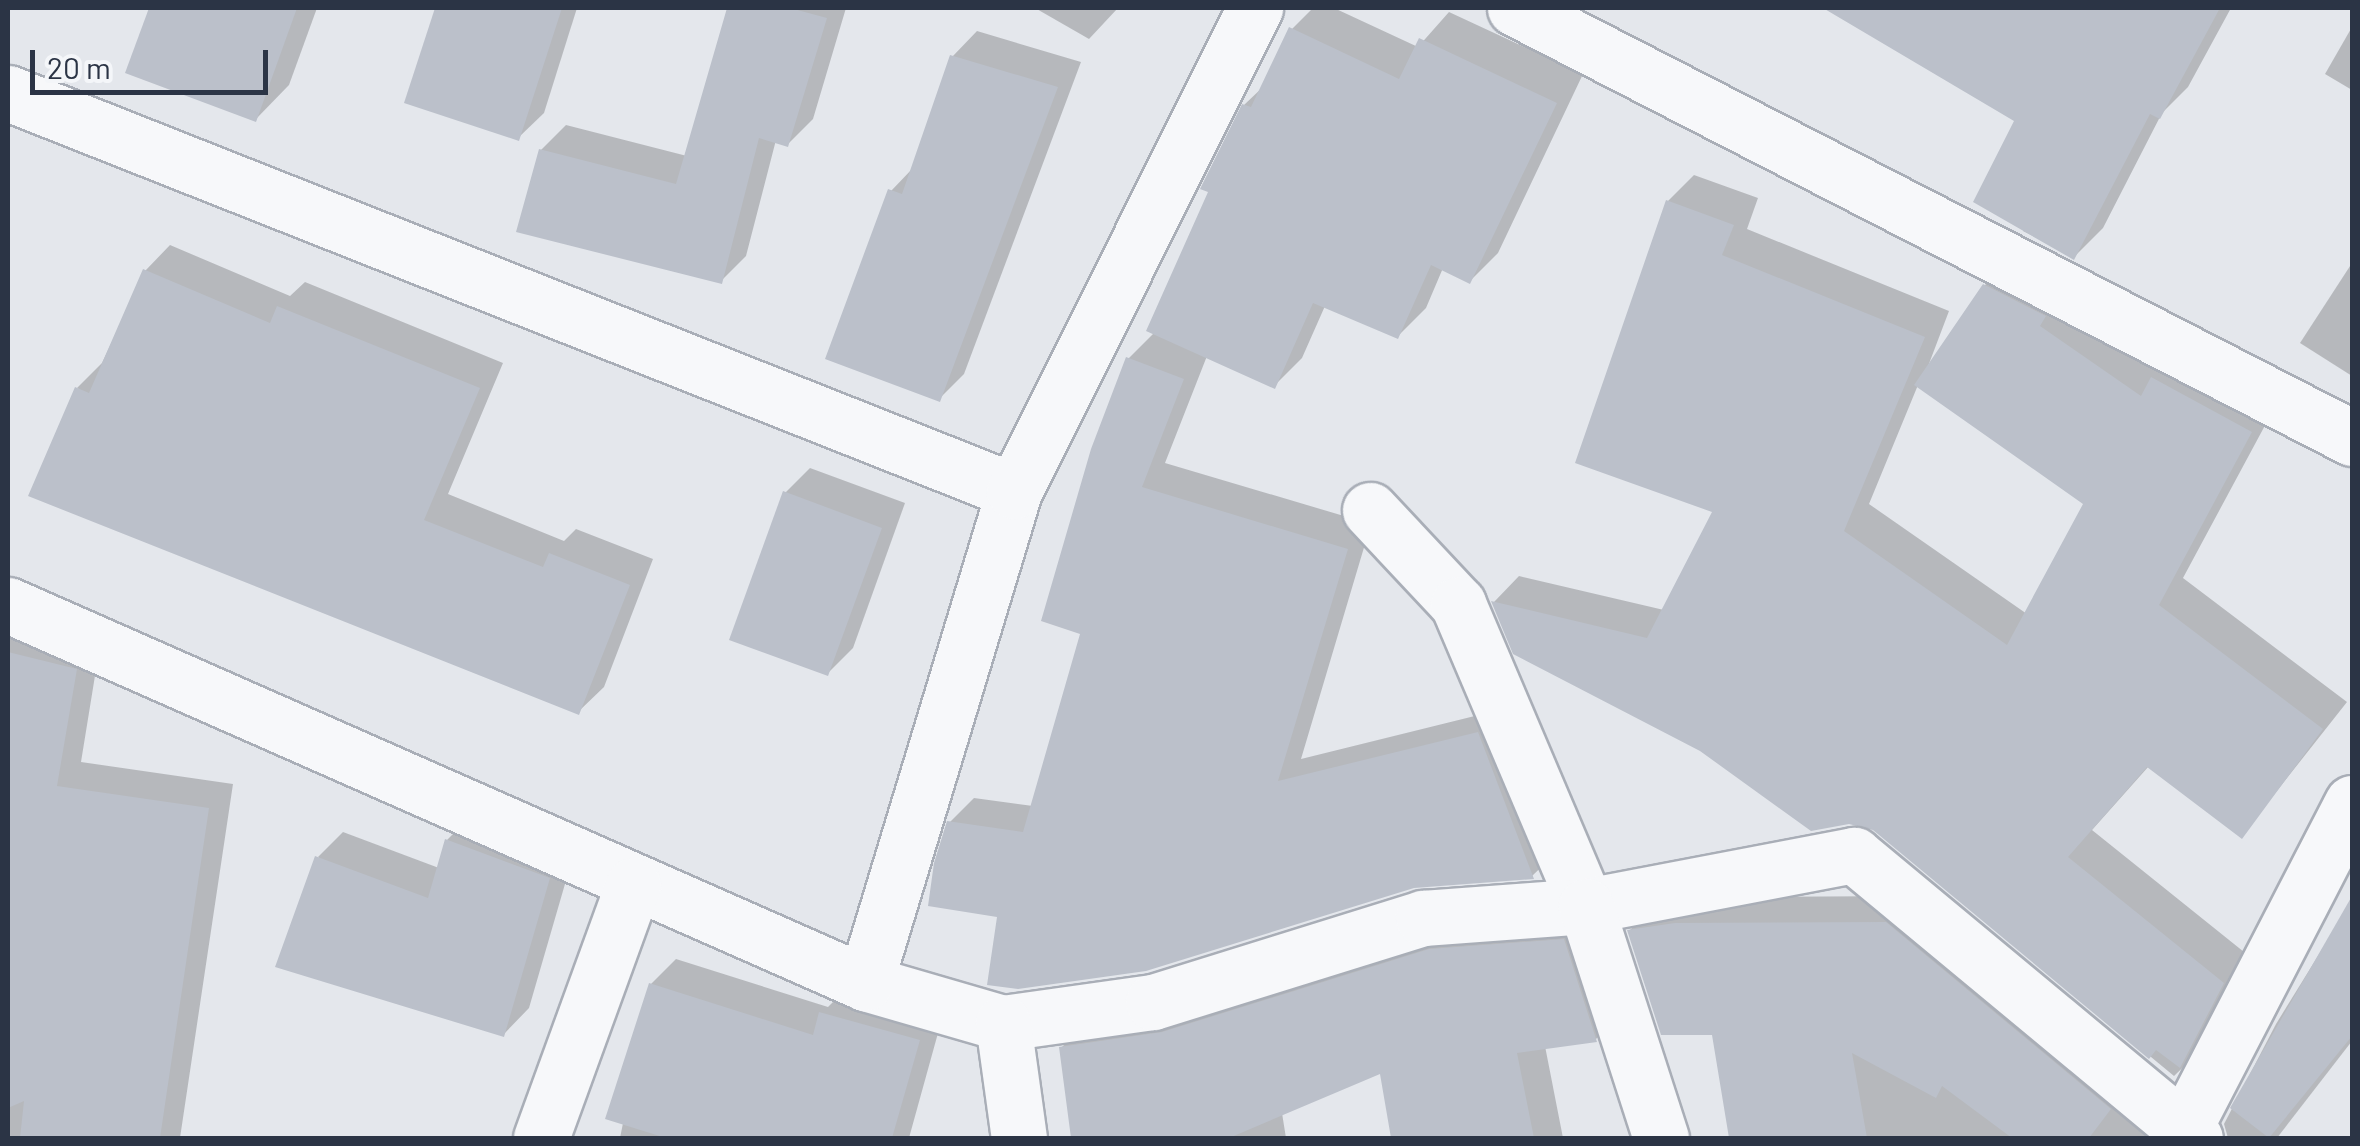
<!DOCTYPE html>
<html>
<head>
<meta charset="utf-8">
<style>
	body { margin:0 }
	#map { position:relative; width:2360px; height:1146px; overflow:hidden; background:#e4e7ec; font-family:Barlow,sans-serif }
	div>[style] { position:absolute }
	.shadow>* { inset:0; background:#0003 }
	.building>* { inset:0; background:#bbc0ca }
	.roads { filter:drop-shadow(2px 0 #a9aeb7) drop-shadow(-2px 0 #a9aeb7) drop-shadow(0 2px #a9aeb7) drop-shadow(0 -2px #a9aeb7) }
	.minor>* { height:55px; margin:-27.5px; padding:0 27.5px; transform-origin:27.5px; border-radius:27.5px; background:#f7f8fa }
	span { translate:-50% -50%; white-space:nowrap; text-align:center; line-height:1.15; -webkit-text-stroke:8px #f4f6f9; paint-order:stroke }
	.frame { position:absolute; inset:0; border:10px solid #2b3445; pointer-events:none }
	.scale { position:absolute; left:30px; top:50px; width:238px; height:45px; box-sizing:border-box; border:5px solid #2b3445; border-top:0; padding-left:12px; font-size:30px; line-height:35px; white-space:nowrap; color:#2b3445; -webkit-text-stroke:8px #f4f6f9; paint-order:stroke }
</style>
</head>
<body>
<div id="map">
	<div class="shadow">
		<div style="clip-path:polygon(151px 8px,317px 8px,289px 85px,256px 119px,128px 72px)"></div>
		<div style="clip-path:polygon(437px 8px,577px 8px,544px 113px,518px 138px,407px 102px)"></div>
		<div style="clip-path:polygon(730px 8px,846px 8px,813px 119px,788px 144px,776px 140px,746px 256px,721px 281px,541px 150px,566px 125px,687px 156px)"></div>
		<div style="clip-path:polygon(1035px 8px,1118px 8px,1089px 39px)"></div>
		<div style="clip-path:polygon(1313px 8px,1334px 8px,1418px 47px,1449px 12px,1583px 74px,1498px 253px,1470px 281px,1443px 268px,1426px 308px,1398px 336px,1325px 306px,1302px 358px,1274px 386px,1207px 356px,1165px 463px,1371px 524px,1301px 759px,1503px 709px,1557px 852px,1532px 876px,1000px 915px,949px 823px,974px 798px,1033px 806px,1083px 633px,1129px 358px,1155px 332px,1244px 105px,1265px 85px,1292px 29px)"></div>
		<div style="clip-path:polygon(1863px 8px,2231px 8px,2188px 87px,2162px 113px,2103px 228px,2074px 257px,2023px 231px,2018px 120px,1854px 23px)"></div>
		<div style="clip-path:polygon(2352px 27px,2352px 90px,2325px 74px)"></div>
		<div style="clip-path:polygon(977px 31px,1081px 62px,964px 374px,939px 399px,891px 191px,913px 168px,952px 57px)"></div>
		<div style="clip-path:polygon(evenodd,1694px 175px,1758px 198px,1747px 229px,1949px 311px,1927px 369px,1985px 285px,2012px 259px,2276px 405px,2183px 578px,2347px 702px,2242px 835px,2149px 766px,2092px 830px,2249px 956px,2200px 1051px,2174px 1076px,1874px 828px,1494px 602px,1519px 576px,1664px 610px,1715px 511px,1668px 201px,1694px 175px,1918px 385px,2087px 503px,2027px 614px,1869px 504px,1918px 385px)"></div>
		<div style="clip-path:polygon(170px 245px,290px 296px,305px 282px,503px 363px,448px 494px,564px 541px,576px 529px,653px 559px,604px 687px,578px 712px,77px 388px,102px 363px,145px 271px)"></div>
		<div style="clip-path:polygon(2352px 263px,2352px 376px,2300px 343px)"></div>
		<div style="clip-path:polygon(810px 468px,905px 503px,853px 648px,828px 673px,785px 493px)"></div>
		<div style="clip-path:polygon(8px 623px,100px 645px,81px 762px,233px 784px,180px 1138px,8px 1138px)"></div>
		<div style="clip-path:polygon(472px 815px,574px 853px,529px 1008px,504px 1034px,318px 857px,343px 832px,439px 868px,447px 840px)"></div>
		<div style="clip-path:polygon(1913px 896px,2191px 1138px,1732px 1138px,1714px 1032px,1629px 931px,1656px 904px,1703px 897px)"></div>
		<div style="clip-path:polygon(2352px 901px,2352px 1041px,2277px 1138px,2228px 1138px,2224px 1124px,2276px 1024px)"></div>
		<div style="clip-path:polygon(1589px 915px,1621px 1014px,1596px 1039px,1545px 1046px,1563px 1138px,1394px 1138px,1382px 1070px,1282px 1113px,1286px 1138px,1074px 1138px,1061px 1048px,1087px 1022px,1456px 925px)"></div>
		<div style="clip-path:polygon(676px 959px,828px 1007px,847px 988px,943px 1015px,909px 1138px,620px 1138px,651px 984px)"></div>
	</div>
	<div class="building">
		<div style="clip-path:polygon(149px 8px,297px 8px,256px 122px,125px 73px)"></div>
		<div style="clip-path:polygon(435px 8px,562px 8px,519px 141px,404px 103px)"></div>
		<div style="clip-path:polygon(727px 8px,790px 8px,827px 18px,788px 147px,759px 138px,722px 284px,516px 232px,539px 149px,676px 184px)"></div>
		<div style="clip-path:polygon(1823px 8px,2220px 8px,2160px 119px,2150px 114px,2074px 260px,1973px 202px,2014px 121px)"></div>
		<div style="clip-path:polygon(1289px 27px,1399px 79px,1419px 38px,1557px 103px,1470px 284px,1431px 265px,1398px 339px,1313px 303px,1275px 389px,1146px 331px,1208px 192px,1200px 189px,1242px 104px,1251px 107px)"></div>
		<div style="clip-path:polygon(950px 55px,1058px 87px,940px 402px,825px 359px,888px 189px,902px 194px)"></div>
		<div style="clip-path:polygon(1666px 200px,1734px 225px,1722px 255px,1925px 337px,1844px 531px,2007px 645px,2083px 504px,1914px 385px,1983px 284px,2046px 316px,2040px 326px,2141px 396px,2151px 377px,2252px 432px,2159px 605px,2323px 729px,2242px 839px,2147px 767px,2068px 857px,2224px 983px,2180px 1068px,2156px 1050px,2149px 1059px,1873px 830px,1849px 824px,1811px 831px,1700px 751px,1513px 654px,1491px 601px,1647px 638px,1712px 512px,1575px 463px)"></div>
		<div style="clip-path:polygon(143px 269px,270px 323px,277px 306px,480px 388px,424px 520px,543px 567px,549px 553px,630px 585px,579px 715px,28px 496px,75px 387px,89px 393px)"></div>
		<div style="clip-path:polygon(1126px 357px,1184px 379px,1142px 487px,1348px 549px,1278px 781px,1478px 732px,1534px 879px,1414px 888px,1146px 971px,1018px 989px,987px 985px,997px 917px,928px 906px,934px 863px,947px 821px,1023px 832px,1080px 634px,1041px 621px,1091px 449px)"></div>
		<div style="clip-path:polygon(783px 491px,882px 528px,828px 676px,729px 640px)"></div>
		<div style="clip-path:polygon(8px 652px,77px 669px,57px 786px,209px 808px,160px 1138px,20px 1138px,24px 1101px,8px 1108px)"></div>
		<div style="clip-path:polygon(445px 839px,550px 878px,504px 1037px,275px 967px,315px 856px,428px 898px)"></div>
		<div style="clip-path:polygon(2352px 896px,2352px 1036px,2269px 1138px,2230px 1108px)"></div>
		<div style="clip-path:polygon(1886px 922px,2111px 1109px,2089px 1138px,2012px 1138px,1942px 1086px,1936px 1098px,1852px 1053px,1867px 1138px,1729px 1138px,1712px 1035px,1661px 1035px,1627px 930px,1675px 923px)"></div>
		<div style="clip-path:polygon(1564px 939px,1597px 1042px,1517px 1053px,1534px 1138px,1391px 1138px,1380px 1074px,1229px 1138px,1071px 1138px,1059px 1047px,1162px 1032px,1429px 949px)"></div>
		<div style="clip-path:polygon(649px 983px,813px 1035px,819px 1012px,920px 1040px,892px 1138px,666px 1138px,605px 1119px)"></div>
	</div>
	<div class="roads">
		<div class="minor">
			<div style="left:1515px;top:8px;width:941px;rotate:27.19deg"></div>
			<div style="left:8px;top:93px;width:1082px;rotate:21.59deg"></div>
			<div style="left:1370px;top:510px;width:129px;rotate:46.9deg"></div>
			<div style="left:1458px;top:604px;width:328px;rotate:67deg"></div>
			<div style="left:1586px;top:906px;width:273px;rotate:-10.8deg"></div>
			<div style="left:1854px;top:855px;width:443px;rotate:39.7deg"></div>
			<div style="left:8px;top:605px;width:937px;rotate:23.8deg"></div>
			<div style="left:865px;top:983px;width:144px;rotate:16.2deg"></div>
			<div style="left:1003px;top:1023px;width:151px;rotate:-8deg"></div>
			<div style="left:1153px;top:1002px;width:283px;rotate:-17.3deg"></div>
			<div style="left:1423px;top:918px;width:163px;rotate:-4.2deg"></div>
			<div style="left:1586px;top:906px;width:244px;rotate:72.1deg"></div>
			<div style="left:865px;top:983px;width:514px;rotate:-73.15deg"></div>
			<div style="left:1014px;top:491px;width:540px;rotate:-63.48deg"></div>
			<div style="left:1003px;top:1023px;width:116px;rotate:82.1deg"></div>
			<div style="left:541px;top:1138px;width:269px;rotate:-70deg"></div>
			<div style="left:2179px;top:1138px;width:377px;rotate:-62.7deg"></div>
		</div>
	</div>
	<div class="frame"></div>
	<div class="scale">20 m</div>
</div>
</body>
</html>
